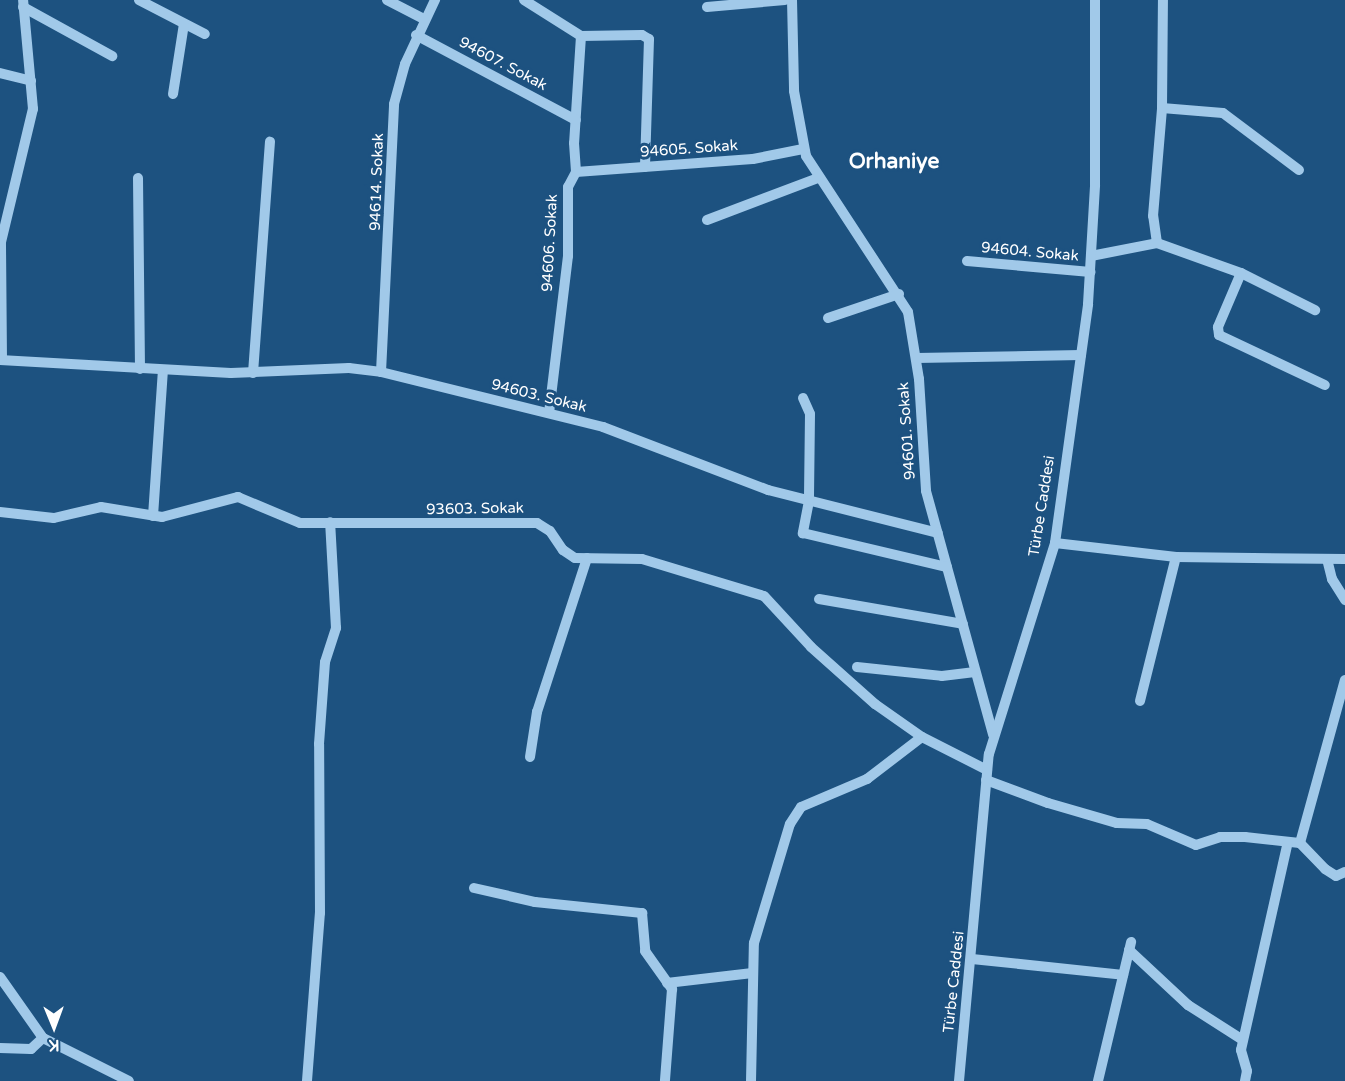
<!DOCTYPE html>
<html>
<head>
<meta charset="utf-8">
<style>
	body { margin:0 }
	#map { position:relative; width:1345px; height:1081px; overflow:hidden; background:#1d5280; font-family:"Varela Round",sans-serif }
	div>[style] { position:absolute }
	.minor>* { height:10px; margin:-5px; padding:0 5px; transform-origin:5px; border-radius:5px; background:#a1c9e9 }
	span { translate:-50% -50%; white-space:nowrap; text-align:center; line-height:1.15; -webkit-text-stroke:6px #1d5280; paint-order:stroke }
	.street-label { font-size:15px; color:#fff }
	.district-label { font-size:21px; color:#fff; font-weight:700 }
	.north { position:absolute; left:24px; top:997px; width:60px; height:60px; -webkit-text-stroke:4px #1d5280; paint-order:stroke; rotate:179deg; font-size:16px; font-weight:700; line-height:24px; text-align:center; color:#fff }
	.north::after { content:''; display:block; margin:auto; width:21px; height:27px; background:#fff; clip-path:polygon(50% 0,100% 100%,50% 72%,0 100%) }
</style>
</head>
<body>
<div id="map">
	<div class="minor">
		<div style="left:139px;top:0;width:74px;rotate:27.3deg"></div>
		<div style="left:387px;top:0;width:42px;rotate:27.2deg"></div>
		<div style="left:524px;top:0;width:67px;rotate:32.3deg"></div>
		<div style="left:581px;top:36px;width:107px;rotate:93.7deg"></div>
		<div style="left:574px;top:143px;width:29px;rotate:86deg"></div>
		<div style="left:576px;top:172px;width:17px;rotate:118deg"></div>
		<div style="left:568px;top:187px;width:69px;rotate:90deg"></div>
		<div style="left:568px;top:256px;width:158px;rotate:96.9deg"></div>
		<div style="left:792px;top:0;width:91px;rotate:88.7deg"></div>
		<div style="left:794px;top:91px;width:66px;rotate:79.5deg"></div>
		<div style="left:806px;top:156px;width:186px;rotate:56.8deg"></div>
		<div style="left:908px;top:312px;width:68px;rotate:80.7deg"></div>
		<div style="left:919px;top:379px;width:112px;rotate:86.4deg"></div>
		<div style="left:926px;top:491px;width:253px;rotate:74.6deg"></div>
		<div style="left:23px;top:7px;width:102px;rotate:28.8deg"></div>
		<div style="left:707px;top:7px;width:78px;rotate:-5.1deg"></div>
		<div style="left:416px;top:35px;width:181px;rotate:28deg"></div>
		<div style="left:581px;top:36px;width:61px;rotate:-0.9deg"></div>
		<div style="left:642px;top:35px;width:8px;rotate:30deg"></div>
		<div style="left:649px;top:39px;width:128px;rotate:91.8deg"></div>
		<div style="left:0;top:73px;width:32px;rotate:14deg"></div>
		<div style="left:173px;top:94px;width:71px;rotate:-81.1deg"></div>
		<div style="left:1162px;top:108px;width:61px;rotate:4.7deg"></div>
		<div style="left:1223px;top:113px;width:95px;rotate:36.9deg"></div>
		<div style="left:576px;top:172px;width:177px;rotate:-4.2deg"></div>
		<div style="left:753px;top:159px;width:51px;rotate:-11.3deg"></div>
		<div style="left:138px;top:178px;width:191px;rotate:89.4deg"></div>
		<div style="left:707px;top:220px;width:119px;rotate:-20.7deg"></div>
		<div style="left:1157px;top:243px;width:27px;rotate:-98deg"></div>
		<div style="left:1153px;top:216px;width:108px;rotate:-85.2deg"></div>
		<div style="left:1162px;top:108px;width:108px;rotate:-89.5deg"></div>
		<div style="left:1091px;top:256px;width:67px;rotate:-11.1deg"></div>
		<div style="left:1157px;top:243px;width:89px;rotate:19.7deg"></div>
		<div style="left:1241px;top:273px;width:83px;rotate:26.6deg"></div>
		<div style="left:967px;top:261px;width:124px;rotate:5.1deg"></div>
		<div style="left:1241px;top:273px;width:59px;rotate:113.1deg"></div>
		<div style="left:1218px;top:327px;width:8px;rotate:83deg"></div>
		<div style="left:1219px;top:335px;width:117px;rotate:25.3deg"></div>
		<div style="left:828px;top:318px;width:75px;rotate:-18.7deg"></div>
		<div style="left:916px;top:358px;width:165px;rotate:-1deg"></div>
		<div style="left:0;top:360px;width:231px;rotate:3.2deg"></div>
		<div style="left:231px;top:373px;width:118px;rotate:-2.4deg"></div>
		<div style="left:349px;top:368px;width:32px;rotate:7deg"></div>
		<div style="left:381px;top:372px;width:229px;rotate:13.9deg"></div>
		<div style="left:603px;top:427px;width:177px;rotate:20.9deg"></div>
		<div style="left:768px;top:490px;width:175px;rotate:14.2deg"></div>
		<div style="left:2px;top:360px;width:118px;rotate:-90.5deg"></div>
		<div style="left:1px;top:242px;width:137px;rotate:-76.5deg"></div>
		<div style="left:33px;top:109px;width:109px;rotate:-95.2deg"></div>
		<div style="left:381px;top:372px;width:268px;rotate:-87.2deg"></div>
		<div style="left:394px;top:104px;width:41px;rotate:-74.6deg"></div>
		<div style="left:405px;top:64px;width:71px;rotate:-64.9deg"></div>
		<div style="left:253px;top:373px;width:232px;rotate:-85.8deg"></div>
		<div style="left:803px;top:398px;width:17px;rotate:66deg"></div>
		<div style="left:810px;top:414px;width:87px;rotate:90.7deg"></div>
		<div style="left:809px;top:501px;width:33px;rotate:101deg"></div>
		<div style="left:803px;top:533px;width:148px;rotate:13.3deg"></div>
		<div style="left:0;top:512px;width:54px;rotate:6.3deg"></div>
		<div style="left:54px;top:518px;width:48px;rotate:-13.2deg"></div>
		<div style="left:101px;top:507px;width:62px;rotate:9.3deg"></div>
		<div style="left:162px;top:517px;width:79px;rotate:-14.7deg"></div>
		<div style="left:238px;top:497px;width:67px;rotate:22.8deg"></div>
		<div style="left:300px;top:523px;width:237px"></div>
		<div style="left:537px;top:523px;width:15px;rotate:32deg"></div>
		<div style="left:550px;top:531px;width:23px;rotate:56deg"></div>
		<div style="left:563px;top:550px;width:14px;rotate:34deg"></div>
		<div style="left:575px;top:558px;width:67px;rotate:0.9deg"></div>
		<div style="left:642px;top:559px;width:127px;rotate:16.9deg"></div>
		<div style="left:764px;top:596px;width:69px;rotate:47.3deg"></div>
		<div style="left:811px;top:647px;width:86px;rotate:41.7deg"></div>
		<div style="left:875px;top:704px;width:57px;rotate:35.1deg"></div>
		<div style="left:922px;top:737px;width:73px;rotate:26.9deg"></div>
		<div style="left:153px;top:516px;width:146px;rotate:-86.1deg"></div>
		<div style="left:1055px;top:543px;width:122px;rotate:6.6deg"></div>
		<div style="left:1176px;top:557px;width:169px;rotate:0.7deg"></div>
		<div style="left:1327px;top:559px;width:21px;rotate:76deg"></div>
		<div style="left:1332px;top:579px;width:25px;rotate:58deg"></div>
		<div style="left:819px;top:599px;width:146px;rotate:9.8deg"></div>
		<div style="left:857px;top:667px;width:85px;rotate:6deg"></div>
		<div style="left:942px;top:676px;width:33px;rotate:-7deg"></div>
		<div style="left:1140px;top:701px;width:148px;rotate:-76deg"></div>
		<div style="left:530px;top:757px;width:46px;rotate:-81.2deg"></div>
		<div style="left:537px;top:712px;width:162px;rotate:-72deg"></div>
		<div style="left:986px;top:780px;width:66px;rotate:20.4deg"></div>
		<div style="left:1048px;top:803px;width:72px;rotate:16.2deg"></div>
		<div style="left:1117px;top:823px;width:30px;rotate:2deg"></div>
		<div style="left:1147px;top:824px;width:53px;rotate:23.2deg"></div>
		<div style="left:1196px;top:845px;width:25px;rotate:-18deg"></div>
		<div style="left:1220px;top:837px;width:25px"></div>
		<div style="left:1245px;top:837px;width:55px;rotate:6.2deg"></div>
		<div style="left:1300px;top:843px;width:36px;rotate:46deg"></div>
		<div style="left:1325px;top:869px;width:13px;rotate:32deg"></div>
		<div style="left:1336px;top:876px;width:10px;rotate:-24deg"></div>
		<div style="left:1300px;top:843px;width:169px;rotate:-74.6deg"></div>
		<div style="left:474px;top:888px;width:63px;rotate:12.9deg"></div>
		<div style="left:535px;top:902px;width:108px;rotate:5.9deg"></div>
		<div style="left:642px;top:913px;width:38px;rotate:85deg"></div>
		<div style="left:645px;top:951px;width:47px;rotate:54.6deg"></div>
		<div style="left:672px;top:989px;width:92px;rotate:94.4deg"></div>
		<div style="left:1129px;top:950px;width:81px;rotate:43deg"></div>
		<div style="left:1188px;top:1005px;width:65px;rotate:32.5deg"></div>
		<div style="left:972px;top:959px;width:152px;rotate:6deg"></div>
		<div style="left:0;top:977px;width:75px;rotate:54.8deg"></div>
		<div style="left:43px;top:1038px;width:96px;rotate:26.6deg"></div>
		<div style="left:667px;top:983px;width:86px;rotate:-6.7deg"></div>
		<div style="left:0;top:1048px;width:31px;rotate:2deg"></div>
		<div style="left:31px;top:1049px;width:16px;rotate:-43deg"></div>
		<div style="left:307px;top:1081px;width:169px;rotate:-85.6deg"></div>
		<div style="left:320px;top:913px;width:169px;rotate:-90.3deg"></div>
		<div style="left:319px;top:744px;width:82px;rotate:-85.8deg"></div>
		<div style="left:325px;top:662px;width:36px;rotate:-72deg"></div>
		<div style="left:336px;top:628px;width:106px;rotate:-93.2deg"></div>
		<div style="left:751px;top:1081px;width:138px;rotate:-88.8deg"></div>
		<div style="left:754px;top:943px;width:124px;rotate:-73.2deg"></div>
		<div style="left:790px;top:824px;width:20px;rotate:-57deg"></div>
		<div style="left:801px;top:807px;width:72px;rotate:-23deg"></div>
		<div style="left:867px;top:779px;width:69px;rotate:-37.4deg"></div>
		<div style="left:959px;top:1081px;width:328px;rotate:-84.8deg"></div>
		<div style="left:989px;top:754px;width:221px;rotate:-72.6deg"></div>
		<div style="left:1055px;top:543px;width:241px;rotate:-82.1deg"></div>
		<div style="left:1088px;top:304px;width:119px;rotate:-86.6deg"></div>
		<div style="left:1095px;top:185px;width:185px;rotate:-90deg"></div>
		<div style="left:1098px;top:1081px;width:143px;rotate:-76.6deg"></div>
		<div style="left:1245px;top:1081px;width:10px;rotate:-79deg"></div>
		<div style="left:1247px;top:1071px;width:22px;rotate:-106deg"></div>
		<div style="left:1241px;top:1050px;width:213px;rotate:-77.3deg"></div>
	</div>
	<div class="street-label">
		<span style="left:503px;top:64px;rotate:28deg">94607. Sokak</span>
		<span style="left:689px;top:149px;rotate:-4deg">94605. Sokak</span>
		<span style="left:377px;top:182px;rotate:-88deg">94614. Sokak</span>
		<span style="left:550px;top:243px;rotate:-87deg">94606. Sokak</span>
		<span style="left:1030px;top:252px;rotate:5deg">94604. Sokak</span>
		<span style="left:539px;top:396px;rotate:14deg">94603. Sokak</span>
		<span style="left:907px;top:431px;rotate:-94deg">94601. Sokak</span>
		<span style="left:1042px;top:506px;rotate:-81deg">Türbe Caddesi</span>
		<span style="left:475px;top:509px;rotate:-1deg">93603. Sokak</span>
		<span style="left:954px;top:982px;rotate:-84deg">Türbe Caddesi</span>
	</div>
	<div class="district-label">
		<span style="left:894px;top:162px">Orhaniye</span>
	</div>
	<div class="north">K</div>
</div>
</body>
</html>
